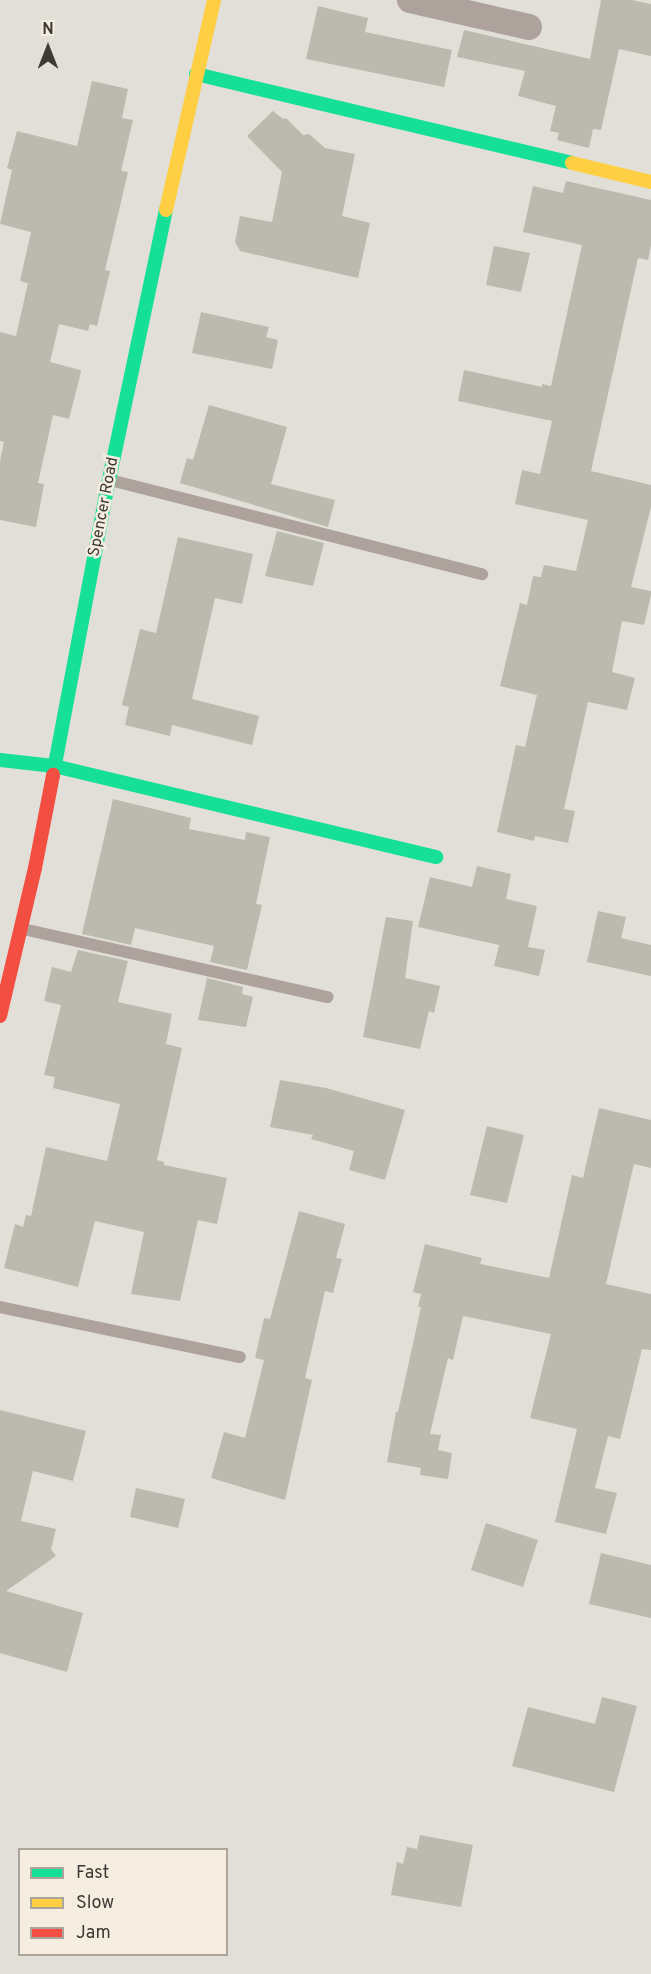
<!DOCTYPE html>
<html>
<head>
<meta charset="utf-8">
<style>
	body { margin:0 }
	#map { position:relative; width:651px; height:1974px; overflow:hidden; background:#e2dfd8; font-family:Overpass,sans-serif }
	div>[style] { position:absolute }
	.building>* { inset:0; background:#bbbaae }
	.lane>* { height:12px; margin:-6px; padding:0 6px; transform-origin:6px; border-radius:6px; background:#ada39c }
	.street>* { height:26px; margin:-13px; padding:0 13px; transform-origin:13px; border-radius:13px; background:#ada39c }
	.fast>* { height:14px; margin:-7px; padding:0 7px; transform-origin:7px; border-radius:7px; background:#16e098 }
	.slow>* { height:14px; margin:-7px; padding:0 7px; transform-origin:7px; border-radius:7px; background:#ffcf43 }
	.jam>* { height:14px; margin:-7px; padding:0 7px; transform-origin:7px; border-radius:7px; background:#f24e42 }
	span { translate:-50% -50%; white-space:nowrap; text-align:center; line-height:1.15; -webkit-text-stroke:5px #f4ede0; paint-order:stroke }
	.street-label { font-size:16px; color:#3d3a35 }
	.legend { position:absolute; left:18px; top:1848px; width:210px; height:108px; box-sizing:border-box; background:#f4ede0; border:2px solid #aba59c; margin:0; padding:8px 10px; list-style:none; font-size:18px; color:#3d3a35 }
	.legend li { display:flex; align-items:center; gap:12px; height:30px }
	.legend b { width:30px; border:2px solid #aba59c }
	.north { position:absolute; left:18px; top:18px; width:60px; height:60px; -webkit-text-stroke:4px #f4ede0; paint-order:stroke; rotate:0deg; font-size:16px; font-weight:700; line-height:24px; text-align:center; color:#3d3a35 }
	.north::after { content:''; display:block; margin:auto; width:21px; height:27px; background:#3d3a35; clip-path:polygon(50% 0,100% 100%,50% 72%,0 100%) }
</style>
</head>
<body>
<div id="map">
	<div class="building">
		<div style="clip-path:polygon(601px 0,632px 0,651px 4px,651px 56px,619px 49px,601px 130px,593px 129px,589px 148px,557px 140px,559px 133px,550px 131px,556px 106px,518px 96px,525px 71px,457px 57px,464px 30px,590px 59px)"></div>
		<div style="clip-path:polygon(318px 6px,368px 18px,365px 32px,452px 50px,444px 87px,306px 59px)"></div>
		<div style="clip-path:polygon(92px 81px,128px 89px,122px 118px,133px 120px,121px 171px,128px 172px,105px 270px,110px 271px,97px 326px,90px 324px,88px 331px,59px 324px,50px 362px,80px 370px,81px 372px,69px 419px,53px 415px,38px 483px,44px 484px,36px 527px,0 520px,0 461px,4px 442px,0 441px,0 332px,16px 336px,28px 283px,20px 281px,31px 232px,0 224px,12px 170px,7px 168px,17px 131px,77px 146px)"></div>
		<div style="clip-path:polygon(273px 111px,283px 119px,286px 118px,303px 135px,309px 134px,325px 148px,355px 154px,342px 216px,370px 223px,358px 278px,240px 251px,235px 242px,240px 216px,272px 222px,282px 172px,247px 136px)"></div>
		<div style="clip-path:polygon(566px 181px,651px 200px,651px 245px,648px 260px,638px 258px,591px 471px,651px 485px,651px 507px,631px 587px,651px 591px,651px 595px,644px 625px,622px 621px,612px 672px,635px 678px,627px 710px,588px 702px,564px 809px,575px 811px,568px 843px,535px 836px,534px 841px,497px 832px,516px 745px,525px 747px,537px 695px,500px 686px,520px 603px,527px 605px,533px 576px,541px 577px,544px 565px,576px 571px,588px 520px,515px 504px,522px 470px,540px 474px,552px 421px,458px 401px,464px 370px,542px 387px,542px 384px,551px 386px,582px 245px,523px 232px,533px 186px,563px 193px)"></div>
		<div style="clip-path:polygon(494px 246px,530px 253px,521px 292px,486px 285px)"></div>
		<div style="clip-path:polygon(201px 312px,269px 327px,266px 337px,278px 340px,272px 369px,192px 353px)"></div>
		<div style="clip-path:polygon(209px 405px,287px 427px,271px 484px,335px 500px,328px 527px,180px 483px,187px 458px,193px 460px)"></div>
		<div style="clip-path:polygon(277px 531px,324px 543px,313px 586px,265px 576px)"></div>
		<div style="clip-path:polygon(178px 537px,253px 554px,242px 604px,215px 598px,192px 699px,259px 716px,252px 745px,172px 725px,170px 736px,125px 725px,129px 707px,122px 705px,140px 629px,156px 633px)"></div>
		<div style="clip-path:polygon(113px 799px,191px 818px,189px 829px,245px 840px,246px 832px,270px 837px,256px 904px,262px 905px,247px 970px,210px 962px,214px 946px,135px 928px,131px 945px,82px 934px)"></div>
		<div style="clip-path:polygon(477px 866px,511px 874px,506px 899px,537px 906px,528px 947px,545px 950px,539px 976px,494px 966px,499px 945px,418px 927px,430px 877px,472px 887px)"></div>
		<div style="clip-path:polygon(598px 911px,626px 917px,621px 938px,651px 945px,651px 976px,587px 962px)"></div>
		<div style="clip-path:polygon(386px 917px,413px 921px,405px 978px,440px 986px,434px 1013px,429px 1011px,420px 1049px,363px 1037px)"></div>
		<div style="clip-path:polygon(78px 950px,128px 961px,118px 1002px,172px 1014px,166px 1044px,182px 1048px,157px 1160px,164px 1162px,164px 1165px,227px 1178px,217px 1224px,198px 1220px,180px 1301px,131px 1294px,144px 1232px,95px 1221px,78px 1287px,4px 1268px,15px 1224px,23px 1227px,26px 1215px,31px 1216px,46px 1147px,107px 1161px,120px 1104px,53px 1088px,55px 1077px,44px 1075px,61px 1005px,44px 1001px,52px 967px,71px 972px)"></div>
		<div style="clip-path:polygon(207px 978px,243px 987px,242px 994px,253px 997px,246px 1027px,198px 1020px)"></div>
		<div style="clip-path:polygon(280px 1080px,326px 1088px,405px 1110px,385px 1180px,349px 1170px,354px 1151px,311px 1139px,313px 1135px,270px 1127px)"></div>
		<div style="clip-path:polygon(599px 1108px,651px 1120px,651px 1168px,634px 1164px,606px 1284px,651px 1294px,651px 1350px,642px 1349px,620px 1439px,608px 1436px,595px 1488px,617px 1493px,606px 1534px,555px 1522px,577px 1429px,530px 1418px,551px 1334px,463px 1316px,453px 1360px,448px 1358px,430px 1434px,441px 1435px,438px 1450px,452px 1453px,448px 1479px,420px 1475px,421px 1468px,387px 1462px,396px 1412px,398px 1412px,421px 1307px,418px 1307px,421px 1294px,413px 1292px,425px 1244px,482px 1258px,480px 1264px,549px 1278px,572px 1175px,583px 1178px)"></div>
		<div style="clip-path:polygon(487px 1126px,524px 1135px,507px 1203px,470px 1195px)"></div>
		<div style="clip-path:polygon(299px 1211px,345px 1224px,336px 1258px,342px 1259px,333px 1293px,325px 1291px,305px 1378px,312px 1380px,285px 1500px,211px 1478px,224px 1432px,245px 1438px,264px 1360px,255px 1358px,264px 1318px,270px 1319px)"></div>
		<div style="clip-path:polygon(0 1410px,86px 1431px,73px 1481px,33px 1471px,21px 1521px,56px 1529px,51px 1549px,56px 1556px,6px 1591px,83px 1613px,67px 1672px,0 1653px)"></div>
		<div style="clip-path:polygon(136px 1488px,185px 1499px,178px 1528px,130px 1517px)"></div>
		<div style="clip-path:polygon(486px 1523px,538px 1540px,523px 1587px,471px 1570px)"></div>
		<div style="clip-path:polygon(601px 1553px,651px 1565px,651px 1618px,589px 1604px)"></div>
		<div style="clip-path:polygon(602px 1697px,637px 1706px,614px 1792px,512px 1766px,528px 1707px,595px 1724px)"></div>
		<div style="clip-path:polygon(420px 1835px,473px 1845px,461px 1907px,391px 1895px,397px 1862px,403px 1864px,407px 1847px,417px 1849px)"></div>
	</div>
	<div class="lane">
		<div style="left:110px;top:480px;width:384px;rotate:14.2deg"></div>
		<div style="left:23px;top:929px;width:312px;rotate:12.6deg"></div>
		<div style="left:0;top:1307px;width:245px;rotate:11.8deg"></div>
	</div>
	<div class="street">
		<div style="left:410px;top:0;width:122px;rotate:12.8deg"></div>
	</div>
	<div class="fast">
		<div style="left:196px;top:74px;width:386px;rotate:13.3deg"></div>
		<div style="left:0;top:760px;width:54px;rotate:6.3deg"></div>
		<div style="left:54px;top:766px;width:393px;rotate:13.4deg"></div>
		<div style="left:53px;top:775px;width:300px;rotate:-79.3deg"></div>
		<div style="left:109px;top:480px;width:276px;rotate:-78.1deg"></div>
	</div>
	<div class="slow">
		<div style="left:572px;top:163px;width:81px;rotate:13.5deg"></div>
		<div style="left:166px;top:210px;width:215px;rotate:-77.1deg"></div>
	</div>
	<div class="jam">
		<div style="left:0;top:1016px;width:152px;rotate:-76.7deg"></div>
		<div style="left:35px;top:868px;width:95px;rotate:-79deg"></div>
	</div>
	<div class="street-label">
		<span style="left:104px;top:507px;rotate:-79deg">Spencer Road</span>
	</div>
	<ul class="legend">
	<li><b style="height:8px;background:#16e098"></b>Fast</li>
	<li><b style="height:8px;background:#ffcf43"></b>Slow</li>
	<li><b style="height:8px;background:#f24e42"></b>Jam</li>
	</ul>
	<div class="north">N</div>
</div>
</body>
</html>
